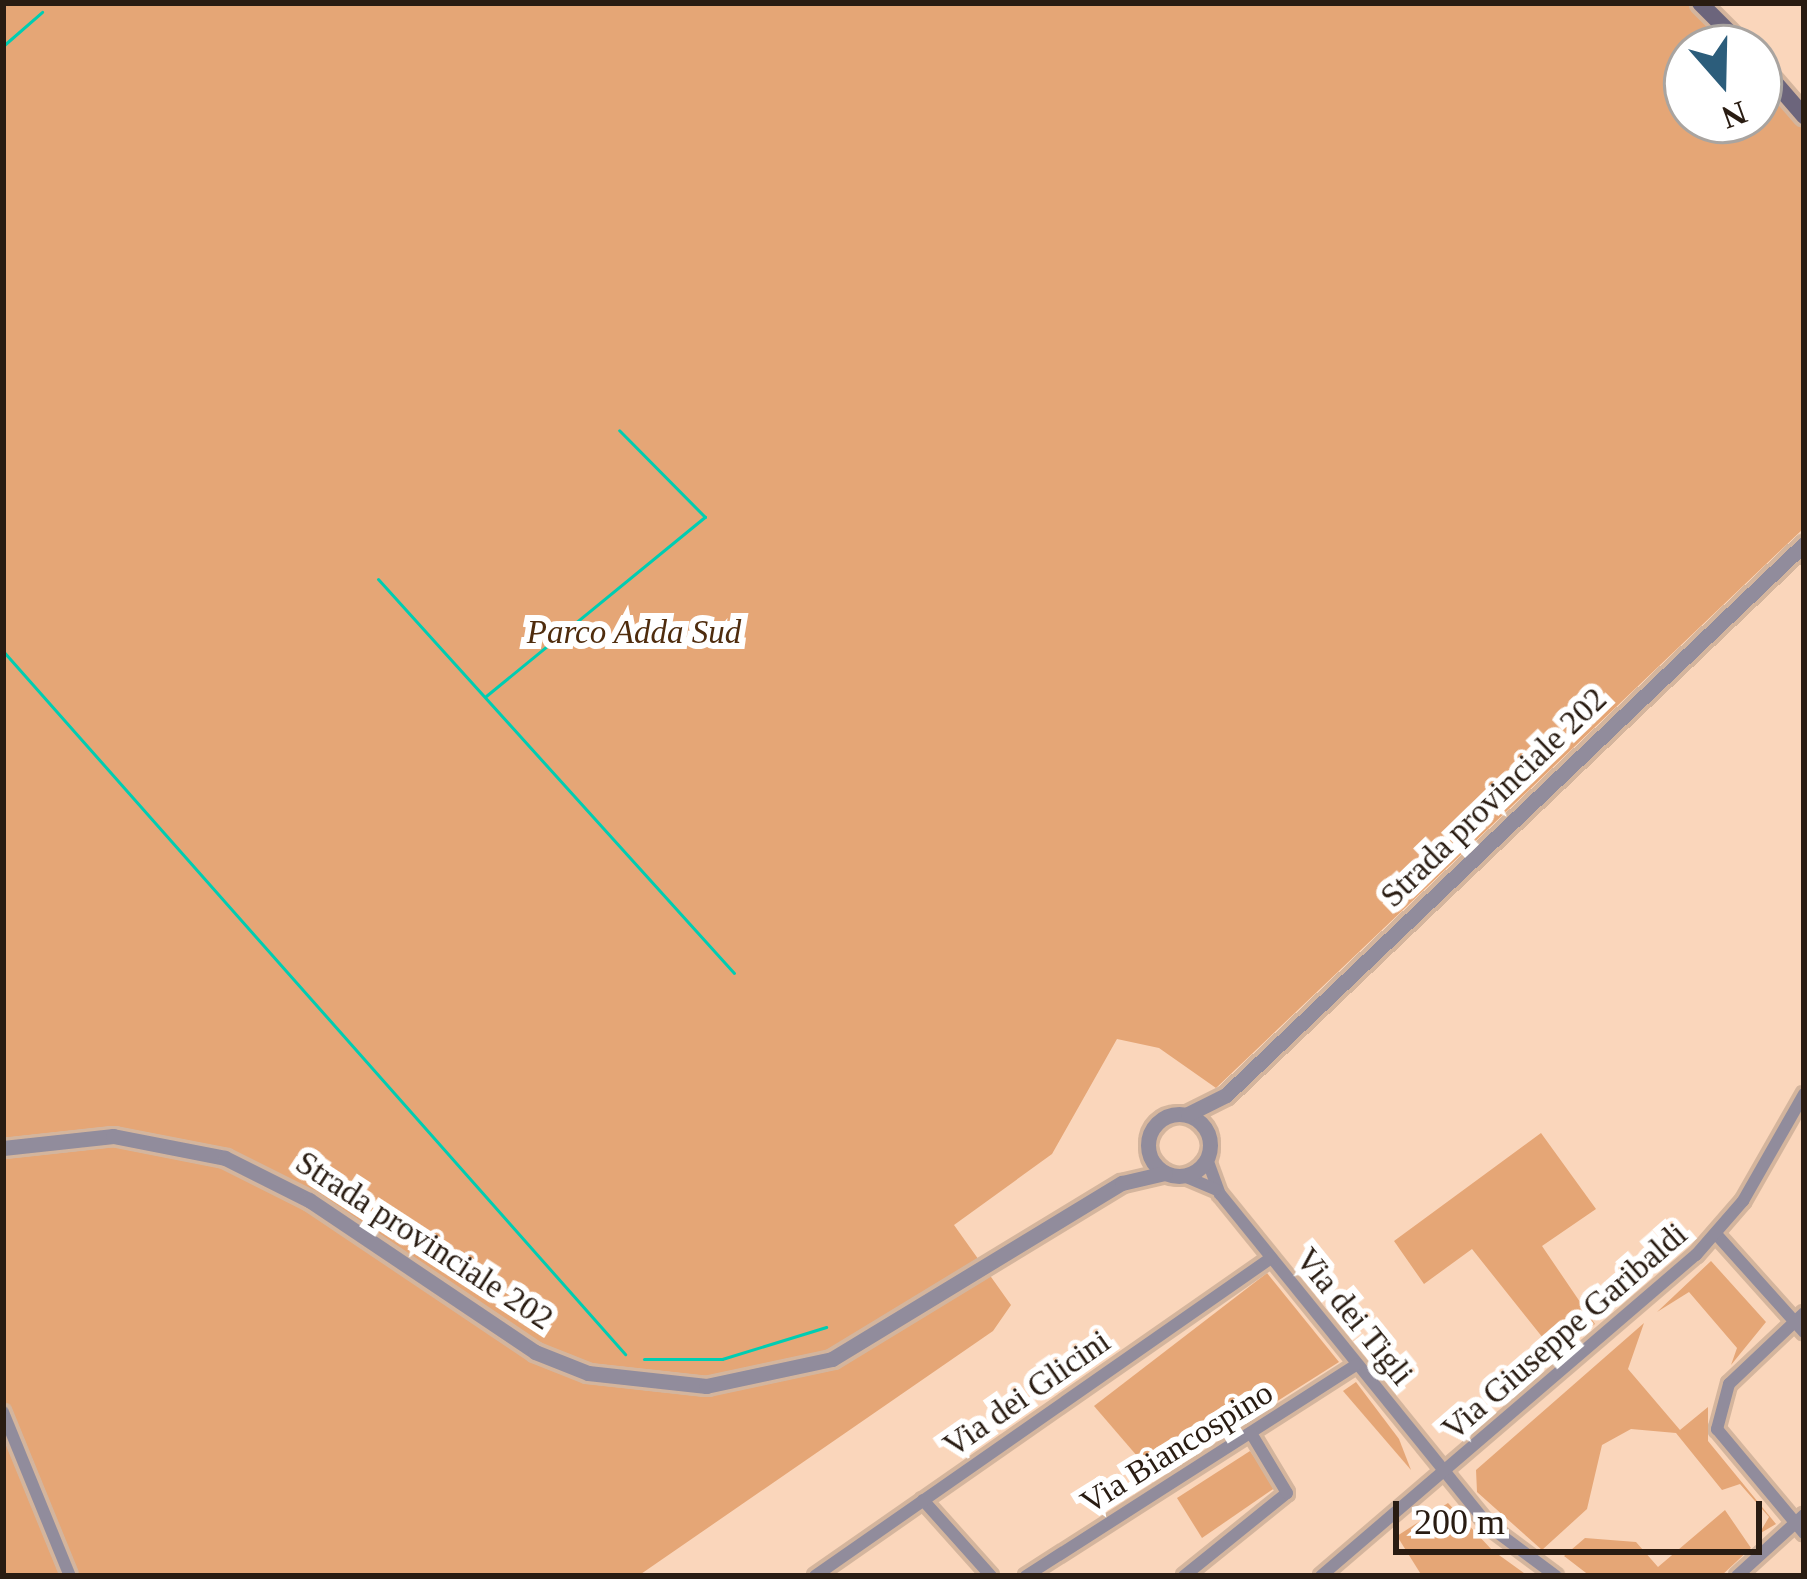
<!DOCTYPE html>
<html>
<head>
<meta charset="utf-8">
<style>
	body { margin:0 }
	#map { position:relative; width:1807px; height:1579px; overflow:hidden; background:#fad6bb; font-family:"Times New Roman",serif }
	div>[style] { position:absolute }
	.green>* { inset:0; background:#e5a676 }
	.stream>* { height:3px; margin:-1.5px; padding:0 1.5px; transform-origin:1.5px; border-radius:1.5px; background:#00cdb2 }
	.roads { filter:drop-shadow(3px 0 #d4b59d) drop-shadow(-3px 0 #d4b59d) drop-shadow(0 3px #d4b59d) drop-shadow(0 -3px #d4b59d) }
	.minor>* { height:12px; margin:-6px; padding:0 6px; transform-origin:6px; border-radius:6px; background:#918c9c }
	.tertiary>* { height:15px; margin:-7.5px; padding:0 7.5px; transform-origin:7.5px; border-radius:7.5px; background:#918c9c }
	.tertiary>.ring { margin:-7.5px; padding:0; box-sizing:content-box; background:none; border:15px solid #918c9c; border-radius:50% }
	.secondary>* { height:16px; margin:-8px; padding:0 8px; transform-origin:8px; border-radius:8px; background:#6c657c }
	span { translate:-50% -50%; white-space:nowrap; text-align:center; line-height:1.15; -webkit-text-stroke:12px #fff; paint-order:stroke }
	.park-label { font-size:33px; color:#4f2c0d; font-style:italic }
	.street-label { font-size:33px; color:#291c12 }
	.frame { position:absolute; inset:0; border:6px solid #291c12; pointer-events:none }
	.north { position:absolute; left:1663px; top:24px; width:120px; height:120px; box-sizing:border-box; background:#fff; border:3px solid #a9a4a0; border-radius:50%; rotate:160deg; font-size:33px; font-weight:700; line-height:48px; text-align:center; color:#291c12 }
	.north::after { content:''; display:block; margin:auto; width:42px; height:54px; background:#2c5d7b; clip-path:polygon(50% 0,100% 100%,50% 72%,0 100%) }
	.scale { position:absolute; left:1393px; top:1501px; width:369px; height:54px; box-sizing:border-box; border:6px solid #291c12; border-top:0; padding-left:15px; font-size:36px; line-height:42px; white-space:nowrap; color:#291c12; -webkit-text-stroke:9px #fff; paint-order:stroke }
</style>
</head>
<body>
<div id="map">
	<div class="green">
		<div style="clip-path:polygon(3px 3px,1687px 3px,1735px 48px,1687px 48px,1687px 120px,1759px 120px,1759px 73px,1804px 125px,1804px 528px,1216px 1088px,1159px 1048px,1117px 1039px,1052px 1154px,954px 1225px,1011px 1305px,993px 1331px,638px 1576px,3px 1576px)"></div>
		<div style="clip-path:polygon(1541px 1133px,1596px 1209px,1542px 1246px,1595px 1324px,1555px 1353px,1472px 1249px,1424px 1284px,1394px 1241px)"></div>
		<div style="clip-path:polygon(1711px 1261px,1766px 1322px,1731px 1365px,1737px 1348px,1689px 1292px,1657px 1312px)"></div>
		<div style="clip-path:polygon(1267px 1273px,1339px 1362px,1156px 1478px,1094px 1406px)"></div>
		<div style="clip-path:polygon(1644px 1323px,1628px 1369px,1680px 1430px,1708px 1407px,1708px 1441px,1776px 1524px,1759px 1534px,1769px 1517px,1740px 1484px,1722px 1490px,1676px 1433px,1631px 1429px,1602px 1445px,1587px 1509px,1542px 1550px,1477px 1492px,1476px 1470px)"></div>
		<div style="clip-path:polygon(1356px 1382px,1399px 1439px,1411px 1470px,1343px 1391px)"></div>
		<div style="clip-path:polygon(1250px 1451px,1276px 1487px,1202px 1538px,1177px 1498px)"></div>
		<div style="clip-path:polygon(1448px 1503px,1492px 1550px,1528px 1576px,1422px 1576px,1397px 1536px)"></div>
		<div style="clip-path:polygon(1725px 1510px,1751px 1548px,1721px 1576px,1590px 1576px,1564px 1556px,1585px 1538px,1636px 1542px,1658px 1567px)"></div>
	</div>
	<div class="stream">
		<div style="left:3px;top:46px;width:52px;rotate:-41.1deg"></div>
		<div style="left:378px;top:579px;width:531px;rotate:47.9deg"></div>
		<div style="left:3px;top:651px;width:939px;rotate:48.5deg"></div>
		<div style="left:486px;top:696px;width:283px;rotate:-39.3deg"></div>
		<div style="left:705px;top:517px;width:122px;rotate:-134.7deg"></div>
		<div style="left:644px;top:1359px;width:78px"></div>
		<div style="left:722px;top:1359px;width:109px;rotate:-17.1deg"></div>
	</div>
	<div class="roads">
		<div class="minor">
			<div style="left:1207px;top:1159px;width:37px;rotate:70deg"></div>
			<div style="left:1220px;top:1194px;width:429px;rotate:51deg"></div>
			<div style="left:1490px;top:1527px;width:82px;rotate:36.6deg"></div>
			<div style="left:1184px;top:1176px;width:34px;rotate:23deg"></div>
			<div style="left:1716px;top:1234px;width:132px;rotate:48.1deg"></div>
			<div style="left:1804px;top:1313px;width:103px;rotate:136.6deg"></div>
			<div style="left:1729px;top:1384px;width:47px;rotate:104.9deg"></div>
			<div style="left:1717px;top:1429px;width:136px;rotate:50.1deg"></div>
			<div style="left:3px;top:1412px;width:177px;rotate:67.8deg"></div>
			<div style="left:923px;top:1500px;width:102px;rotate:48.2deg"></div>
			<div style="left:815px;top:1576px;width:556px;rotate:-34.89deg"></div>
			<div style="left:1026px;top:1576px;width:393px;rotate:-32.6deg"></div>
			<div style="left:1184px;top:1576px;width:132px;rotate:-38.9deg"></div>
			<div style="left:1287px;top:1493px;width:70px;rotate:-121deg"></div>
			<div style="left:1321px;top:1576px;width:494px;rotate:-40.6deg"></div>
			<div style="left:1696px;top:1255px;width:72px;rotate:-49deg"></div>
			<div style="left:1743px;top:1201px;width:123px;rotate:-60.3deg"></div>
			<div style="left:1737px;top:1576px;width:91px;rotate:-42.3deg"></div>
		</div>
		<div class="tertiary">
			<div class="ring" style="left:1148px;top:1114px;width:47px;height:47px"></div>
			<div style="left:1188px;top:1114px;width:42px;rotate:-26.6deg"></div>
			<div style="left:1226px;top:1095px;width:799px;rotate:-43.63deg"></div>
			<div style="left:3px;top:1148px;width:111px;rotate:-6.2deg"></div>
			<div style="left:113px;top:1136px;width:114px;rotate:11.1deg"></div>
			<div style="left:225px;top:1158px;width:94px;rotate:26.6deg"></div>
			<div style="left:309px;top:1200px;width:272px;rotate:33.9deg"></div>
			<div style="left:535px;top:1352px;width:57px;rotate:21.6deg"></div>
			<div style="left:588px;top:1373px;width:119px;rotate:6.3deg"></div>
			<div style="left:706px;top:1386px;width:129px;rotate:-12.1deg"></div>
			<div style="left:832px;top:1359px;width:339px;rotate:-31.3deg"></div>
			<div style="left:1122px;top:1183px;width:44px;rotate:-13.1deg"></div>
		</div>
		<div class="secondary">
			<div style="left:1700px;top:3px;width:64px;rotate:45deg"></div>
			<div style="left:1759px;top:64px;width:69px;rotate:49.1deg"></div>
		</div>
	</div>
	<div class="park-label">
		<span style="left:634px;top:633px">Parco Adda Sud</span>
	</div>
	<div class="street-label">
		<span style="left:1494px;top:798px;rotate:-44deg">Strada provinciale 202</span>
		<span style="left:424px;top:1241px;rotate:33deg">Strada provinciale 202</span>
		<span style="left:1354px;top:1317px;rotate:51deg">Via dei Tigli</span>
		<span style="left:1565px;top:1332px;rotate:-41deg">Via Giuseppe Garibaldi</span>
		<span style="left:1027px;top:1394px;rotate:-35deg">Via dei Glicini</span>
		<span style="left:1177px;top:1448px;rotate:-32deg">Via Biancospino</span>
	</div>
	<div class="frame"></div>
	<div class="north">N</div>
	<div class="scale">200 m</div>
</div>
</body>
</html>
